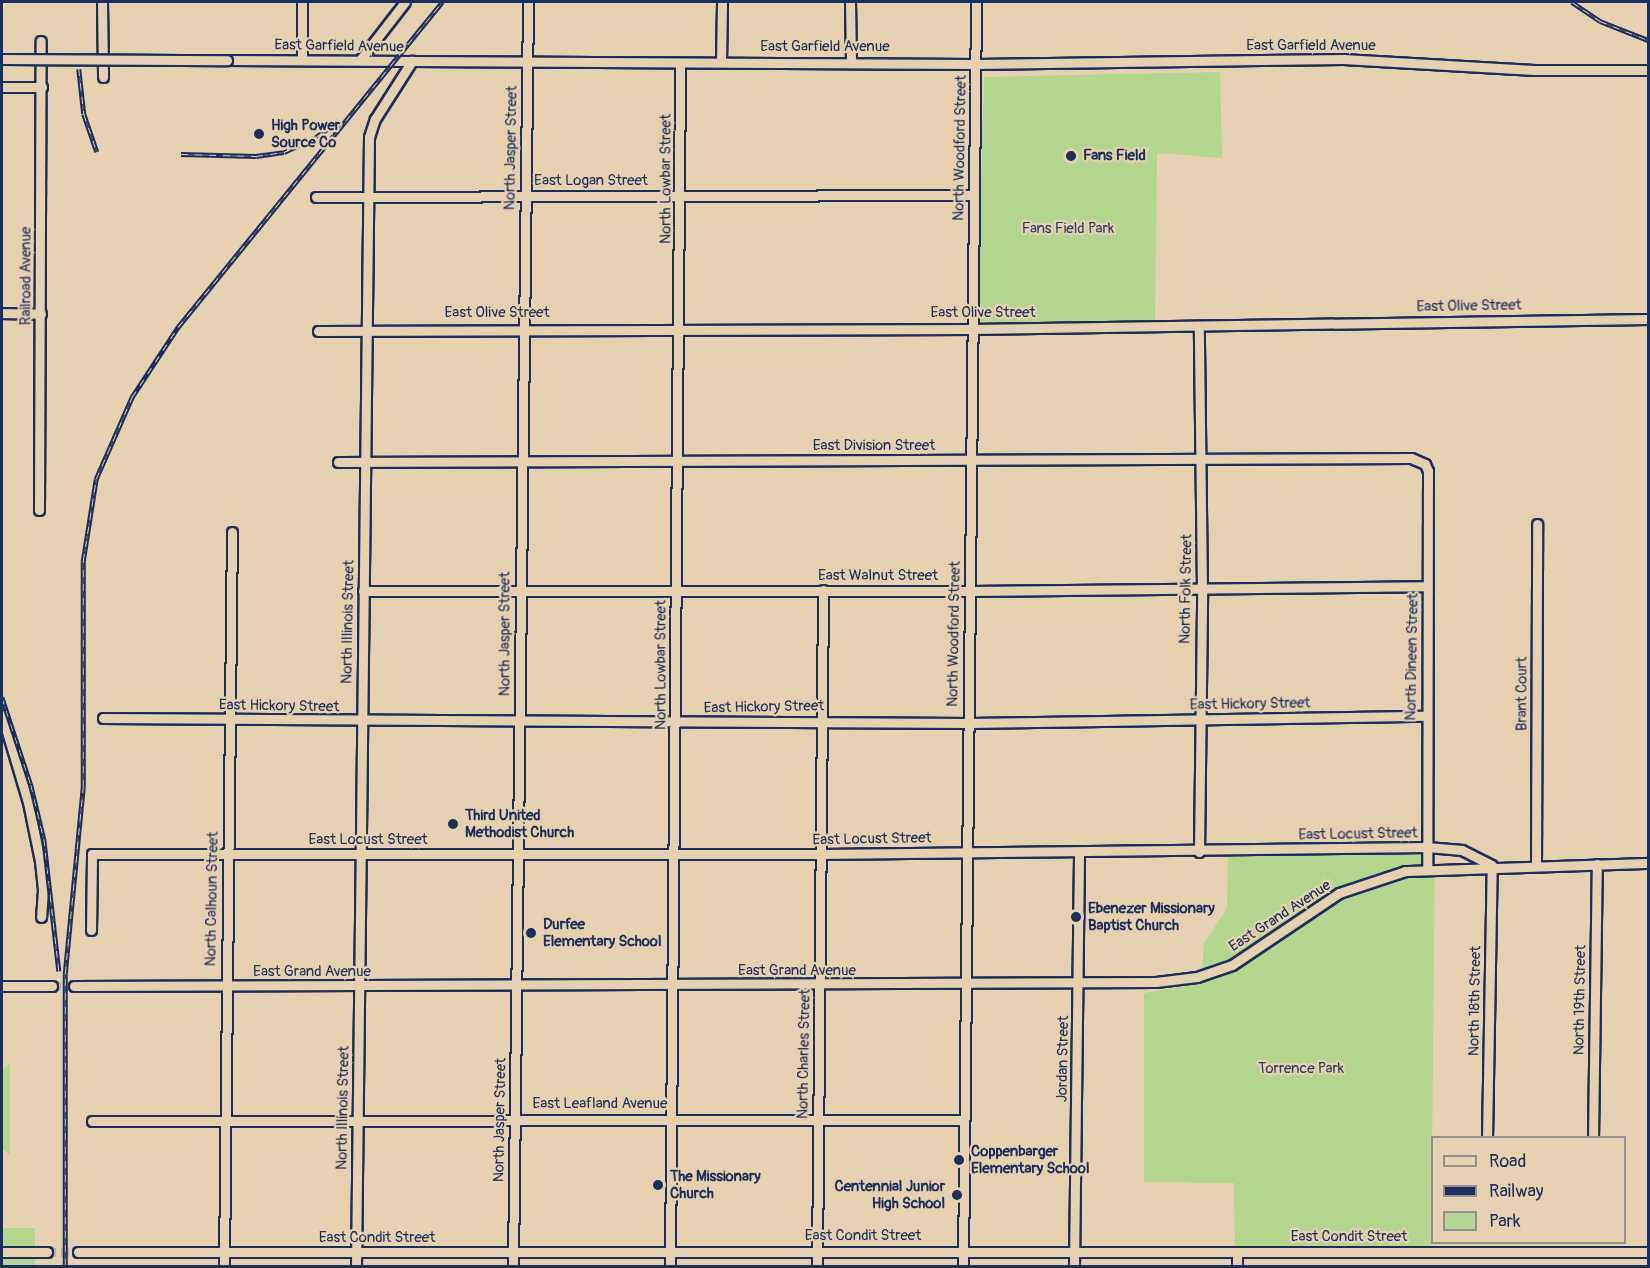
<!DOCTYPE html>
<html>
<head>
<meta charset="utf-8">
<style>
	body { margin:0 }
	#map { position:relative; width:1650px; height:1268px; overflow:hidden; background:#e6d1b0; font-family:Pangolin,sans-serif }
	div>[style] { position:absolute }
	.green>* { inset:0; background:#b4d68f }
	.minor-tunnel>* { height:9px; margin-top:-4.5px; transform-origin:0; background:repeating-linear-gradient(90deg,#bdb1a0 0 9px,transparent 0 13.5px) }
	.roads { filter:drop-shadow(2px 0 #1b2f5e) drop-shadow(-2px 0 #1b2f5e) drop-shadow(0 2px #1b2f5e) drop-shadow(0 -2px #1b2f5e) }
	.minor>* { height:9px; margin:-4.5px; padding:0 4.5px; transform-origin:4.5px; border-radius:4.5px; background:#e6d1b0 }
	.rail>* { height:4.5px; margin-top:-2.25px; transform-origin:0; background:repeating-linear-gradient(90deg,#e6d1b0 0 7px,#1b2f5e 0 14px); box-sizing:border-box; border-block:2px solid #1b2f5e }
	.bridges { filter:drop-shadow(2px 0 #1b2f5e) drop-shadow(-2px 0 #1b2f5e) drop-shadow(0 2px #1b2f5e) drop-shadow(0 -2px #1b2f5e) }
	.minor-bridge>* { height:9px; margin:-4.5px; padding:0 4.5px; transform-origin:4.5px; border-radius:4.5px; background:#e6d1b0 }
	.dots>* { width:16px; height:16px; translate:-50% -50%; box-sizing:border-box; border:3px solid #e6d1b0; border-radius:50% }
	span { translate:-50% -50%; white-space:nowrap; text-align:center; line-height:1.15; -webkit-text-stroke:4.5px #e6d1b0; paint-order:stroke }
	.street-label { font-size:15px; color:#1b2f5e }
	.poi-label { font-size:15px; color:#1b2f5e; font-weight:700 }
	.left { translate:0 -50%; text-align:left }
	.right { translate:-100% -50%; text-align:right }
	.park-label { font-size:15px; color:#2a4063 }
	.frame { position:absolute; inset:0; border:3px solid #1b2f5e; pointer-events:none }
	.legend { position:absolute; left:1431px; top:1136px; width:195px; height:108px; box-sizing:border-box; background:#e6d1b0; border:2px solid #95908f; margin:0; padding:8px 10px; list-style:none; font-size:18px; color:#1b2f5e }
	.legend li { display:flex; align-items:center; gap:12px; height:30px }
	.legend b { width:30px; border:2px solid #95908f }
</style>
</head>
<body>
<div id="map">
	<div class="green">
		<div style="clip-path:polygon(1220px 72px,1222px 158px,1157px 153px,1155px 320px,977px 324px,984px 77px)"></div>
		<div style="clip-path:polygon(1435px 853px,1431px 1248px,1235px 1248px,1234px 1183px,1144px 1182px,1144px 993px,1201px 983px,1204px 944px,1227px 908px,1228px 856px)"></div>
		<div style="clip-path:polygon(10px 1062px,10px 1155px,2px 1149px,2px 1071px)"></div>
		<div style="clip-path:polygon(2px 1228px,35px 1228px,35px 1266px,2px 1266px)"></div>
	</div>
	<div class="minor-tunnel">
		<div style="left:52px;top:986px;width:22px"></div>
		<div style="left:47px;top:1252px;width:31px"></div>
	</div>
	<div class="roads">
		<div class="minor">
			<div style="left:102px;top:2px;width:75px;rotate:89.2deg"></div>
			<div style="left:302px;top:2px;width:58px;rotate:90deg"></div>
			<div style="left:850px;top:2px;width:60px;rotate:89deg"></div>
			<div style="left:227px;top:60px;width:749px;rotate:0.31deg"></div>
			<div style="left:976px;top:64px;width:367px;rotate:-0.8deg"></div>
			<div style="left:1343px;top:59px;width:191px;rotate:3.3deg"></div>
			<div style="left:1534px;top:70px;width:114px"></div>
			<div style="left:360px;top:60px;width:73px;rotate:-52.2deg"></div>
			<div style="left:721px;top:62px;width:60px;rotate:-89deg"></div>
			<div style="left:2px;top:87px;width:40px"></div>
			<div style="left:316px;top:197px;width:657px;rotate:-0.17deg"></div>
			<div style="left:2px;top:313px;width:39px;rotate:1deg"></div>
			<div style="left:318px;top:331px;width:654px;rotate:-0.18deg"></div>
			<div style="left:972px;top:329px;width:676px;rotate:-0.85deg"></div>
			<div style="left:338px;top:462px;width:1073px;rotate:-0.21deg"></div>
			<div style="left:1411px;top:458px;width:15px;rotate:23deg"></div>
			<div style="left:1425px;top:464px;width:8px;rotate:67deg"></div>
			<div style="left:1428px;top:471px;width:397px;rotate:90.1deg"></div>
			<div style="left:39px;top:510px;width:469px;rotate:-89.8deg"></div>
			<div style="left:363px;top:591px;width:607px"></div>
			<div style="left:970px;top:591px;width:457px;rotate:-0.6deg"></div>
			<div style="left:2px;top:715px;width:91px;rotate:73.4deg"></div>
			<div style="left:28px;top:802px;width:60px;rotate:78.5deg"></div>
			<div style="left:40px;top:861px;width:29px;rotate:84deg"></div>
			<div style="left:43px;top:890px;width:27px;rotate:94deg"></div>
			<div style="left:103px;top:718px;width:866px;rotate:0.33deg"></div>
			<div style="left:969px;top:723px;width:457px;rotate:-0.9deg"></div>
			<div style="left:1199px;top:852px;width:263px;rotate:-89.3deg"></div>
			<div style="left:1202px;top:589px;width:262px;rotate:-90.7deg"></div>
			<div style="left:1536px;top:865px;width:341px;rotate:-89.8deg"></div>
			<div style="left:91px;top:930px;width:76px;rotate:-89.2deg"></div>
			<div style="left:92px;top:854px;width:729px"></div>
			<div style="left:821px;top:854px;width:606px;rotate:-0.66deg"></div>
			<div style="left:1427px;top:847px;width:35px;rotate:5deg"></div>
			<div style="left:1462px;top:850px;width:31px;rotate:27deg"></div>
			<div style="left:2px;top:986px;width:50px"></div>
			<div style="left:74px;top:986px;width:1082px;rotate:-0.21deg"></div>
			<div style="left:1156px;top:982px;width:41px;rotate:-7deg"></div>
			<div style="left:1197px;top:977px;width:37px;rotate:-19deg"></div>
			<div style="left:1232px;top:965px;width:129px;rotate:-33.9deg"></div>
			<div style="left:1339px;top:893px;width:70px;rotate:-18.4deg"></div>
			<div style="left:1405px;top:871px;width:243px;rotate:-1.9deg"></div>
			<div style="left:92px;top:1121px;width:872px;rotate:-0.07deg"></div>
			<div style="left:1487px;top:1138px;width:273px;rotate:-89deg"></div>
			<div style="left:1593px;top:1138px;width:274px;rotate:-89.2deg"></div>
			<div style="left:2px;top:1252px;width:45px"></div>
			<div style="left:78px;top:1252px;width:1570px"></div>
			<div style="left:224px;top:1266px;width:734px;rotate:-89.38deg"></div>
			<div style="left:356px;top:1266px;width:1129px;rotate:-89.34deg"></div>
			<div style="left:369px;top:137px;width:19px;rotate:-72deg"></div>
			<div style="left:375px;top:119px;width:69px;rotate:-57.5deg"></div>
			<div style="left:513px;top:1266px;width:1264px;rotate:-89.32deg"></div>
			<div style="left:670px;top:1266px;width:1203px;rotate:-89.52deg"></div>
			<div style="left:817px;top:1266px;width:676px;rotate:-89.49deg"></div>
			<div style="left:963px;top:1266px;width:1264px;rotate:-89.41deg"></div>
			<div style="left:1074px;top:1266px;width:414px;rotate:-89.3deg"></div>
			<div style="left:1237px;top:1266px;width:14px;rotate:-90deg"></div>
		</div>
	</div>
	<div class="rail">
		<div style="left:1572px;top:2px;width:34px;rotate:34deg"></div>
		<div style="left:1600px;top:21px;width:52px;rotate:21.6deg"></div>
		<div style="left:79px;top:69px;width:45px;rotate:83.7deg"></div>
		<div style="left:84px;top:114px;width:40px;rotate:71.1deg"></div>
		<div style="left:181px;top:154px;width:75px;rotate:1.5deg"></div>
		<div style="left:256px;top:156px;width:28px;rotate:-8deg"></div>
		<div style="left:284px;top:152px;width:35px;rotate:-25deg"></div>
		<div style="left:316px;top:137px;width:27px;rotate:-36deg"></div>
		<div style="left:2px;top:697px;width:93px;rotate:71.8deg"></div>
		<div style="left:31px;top:785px;width:56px;rotate:76.5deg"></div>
		<div style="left:44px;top:839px;width:133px;rotate:83.5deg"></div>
		<div style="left:65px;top:1266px;width:292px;rotate:-90deg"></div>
		<div style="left:65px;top:974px;width:188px;rotate:-84.5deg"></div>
		<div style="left:83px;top:787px;width:226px;rotate:-90deg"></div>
		<div style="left:83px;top:561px;width:83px;rotate:-81deg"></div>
		<div style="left:96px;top:479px;width:90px;rotate:-66.3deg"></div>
		<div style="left:132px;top:397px;width:84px;rotate:-56.7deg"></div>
		<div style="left:178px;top:327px;width:419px;rotate:-50.9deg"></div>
	</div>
	<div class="bridges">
		<div class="minor-bridge">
			<div style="left:2px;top:59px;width:225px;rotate:0.3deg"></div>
		</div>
	</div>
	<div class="dots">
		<div style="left:259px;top:134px;background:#1b2f5e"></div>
		<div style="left:1071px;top:156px;background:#1b2f5e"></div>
		<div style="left:453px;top:824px;background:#1b2f5e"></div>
		<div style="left:1076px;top:917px;background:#1b2f5e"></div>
		<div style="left:531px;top:933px;background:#1b2f5e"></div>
		<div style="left:959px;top:1160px;background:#1b2f5e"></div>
		<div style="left:658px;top:1185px;background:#1b2f5e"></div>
		<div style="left:957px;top:1195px;background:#1b2f5e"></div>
	</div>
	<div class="street-label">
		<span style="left:339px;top:46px;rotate:1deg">East Garfield Avenue</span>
		<span style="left:1311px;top:46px">East Garfield Avenue</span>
		<span style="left:825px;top:47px">East Garfield Avenue</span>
		<span style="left:511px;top:148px;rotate:-89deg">North Jasper Street</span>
		<span style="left:960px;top:148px;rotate:-89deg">North Woodford Street</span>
		<span style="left:666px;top:179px;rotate:-90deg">North Lowbar Street</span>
		<span style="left:591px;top:181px">East Logan Street</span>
		<span style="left:26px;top:276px;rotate:-90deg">Railroad Avenue</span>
		<span style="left:1469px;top:306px;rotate:-1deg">East Olive Street</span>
		<span style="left:497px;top:313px">East Olive Street</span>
		<span style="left:983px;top:313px">East Olive Street</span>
		<span style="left:874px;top:446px">East Division Street</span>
		<span style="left:878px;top:576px">East Walnut Street</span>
		<span style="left:1186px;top:589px;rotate:-89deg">North Folk Street</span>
		<span style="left:348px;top:622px;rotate:-89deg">North Illinois Street</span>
		<span style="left:505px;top:634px;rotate:-90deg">North Jasper Street</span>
		<span style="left:954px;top:634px;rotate:-89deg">North Woodford Street</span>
		<span style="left:1412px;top:657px;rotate:-89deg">North Dineen Street</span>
		<span style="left:661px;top:665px;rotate:-90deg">North Lowbar Street</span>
		<span style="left:1522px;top:694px;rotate:-90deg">Brant Court</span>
		<span style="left:1250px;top:704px;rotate:-1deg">East Hickory Street</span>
		<span style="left:279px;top:706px;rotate:1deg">East Hickory Street</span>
		<span style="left:764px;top:707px;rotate:-1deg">East Hickory Street</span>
		<span style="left:1358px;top:834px;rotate:-1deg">East Locust Street</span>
		<span style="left:872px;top:839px;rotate:-1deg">East Locust Street</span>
		<span style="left:368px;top:840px">East Locust Street</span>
		<span style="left:212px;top:899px;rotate:-89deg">North Calhoun Street</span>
		<span style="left:1280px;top:916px;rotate:-33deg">East Grand Avenue</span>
		<span style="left:797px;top:971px">East Grand Avenue</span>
		<span style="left:312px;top:972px">East Grand Avenue</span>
		<span style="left:1580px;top:1000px;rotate:-89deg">North 19th Street</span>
		<span style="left:1475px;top:1001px;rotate:-89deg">North 18th Street</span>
		<span style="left:804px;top:1054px;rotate:-89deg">North Charles Street</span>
		<span style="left:1063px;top:1059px;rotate:-89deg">Jordan Street</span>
		<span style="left:600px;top:1104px">East Leafland Avenue</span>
		<span style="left:343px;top:1108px;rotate:-89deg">North Illinois Street</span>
		<span style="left:500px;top:1120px;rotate:-89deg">North Jasper Street</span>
		<span style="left:863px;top:1236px">East Condit Street</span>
		<span style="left:1349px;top:1237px">East Condit Street</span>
		<span style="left:377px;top:1238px">East Condit Street</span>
	</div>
	<div class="poi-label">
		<span class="left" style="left:271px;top:134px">High Power<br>Source Co</span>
		<span class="left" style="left:1083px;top:156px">Fans Field</span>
		<span class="left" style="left:465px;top:824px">Third United<br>Methodist Church</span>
		<span class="left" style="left:1088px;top:917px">Ebenezer Missionary<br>Baptist Church</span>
		<span class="left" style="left:543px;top:933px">Durfee<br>Elementary School</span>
		<span class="left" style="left:971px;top:1160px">Coppenbarger<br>Elementary School</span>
		<span class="left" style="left:670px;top:1185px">The Missionary<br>Church</span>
		<span class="right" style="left:945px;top:1195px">Centennial Junior<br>High School</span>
	</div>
	<div class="park-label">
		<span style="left:1068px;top:229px">Fans Field Park</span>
		<span style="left:1301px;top:1069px">Torrence Park</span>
	</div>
	<div class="frame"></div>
	<ul class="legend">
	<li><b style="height:8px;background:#e6d1b0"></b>Road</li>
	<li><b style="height:8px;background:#1b2f5e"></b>Railway</li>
	<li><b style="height:16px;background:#b4d68f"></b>Park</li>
	</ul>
</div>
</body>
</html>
